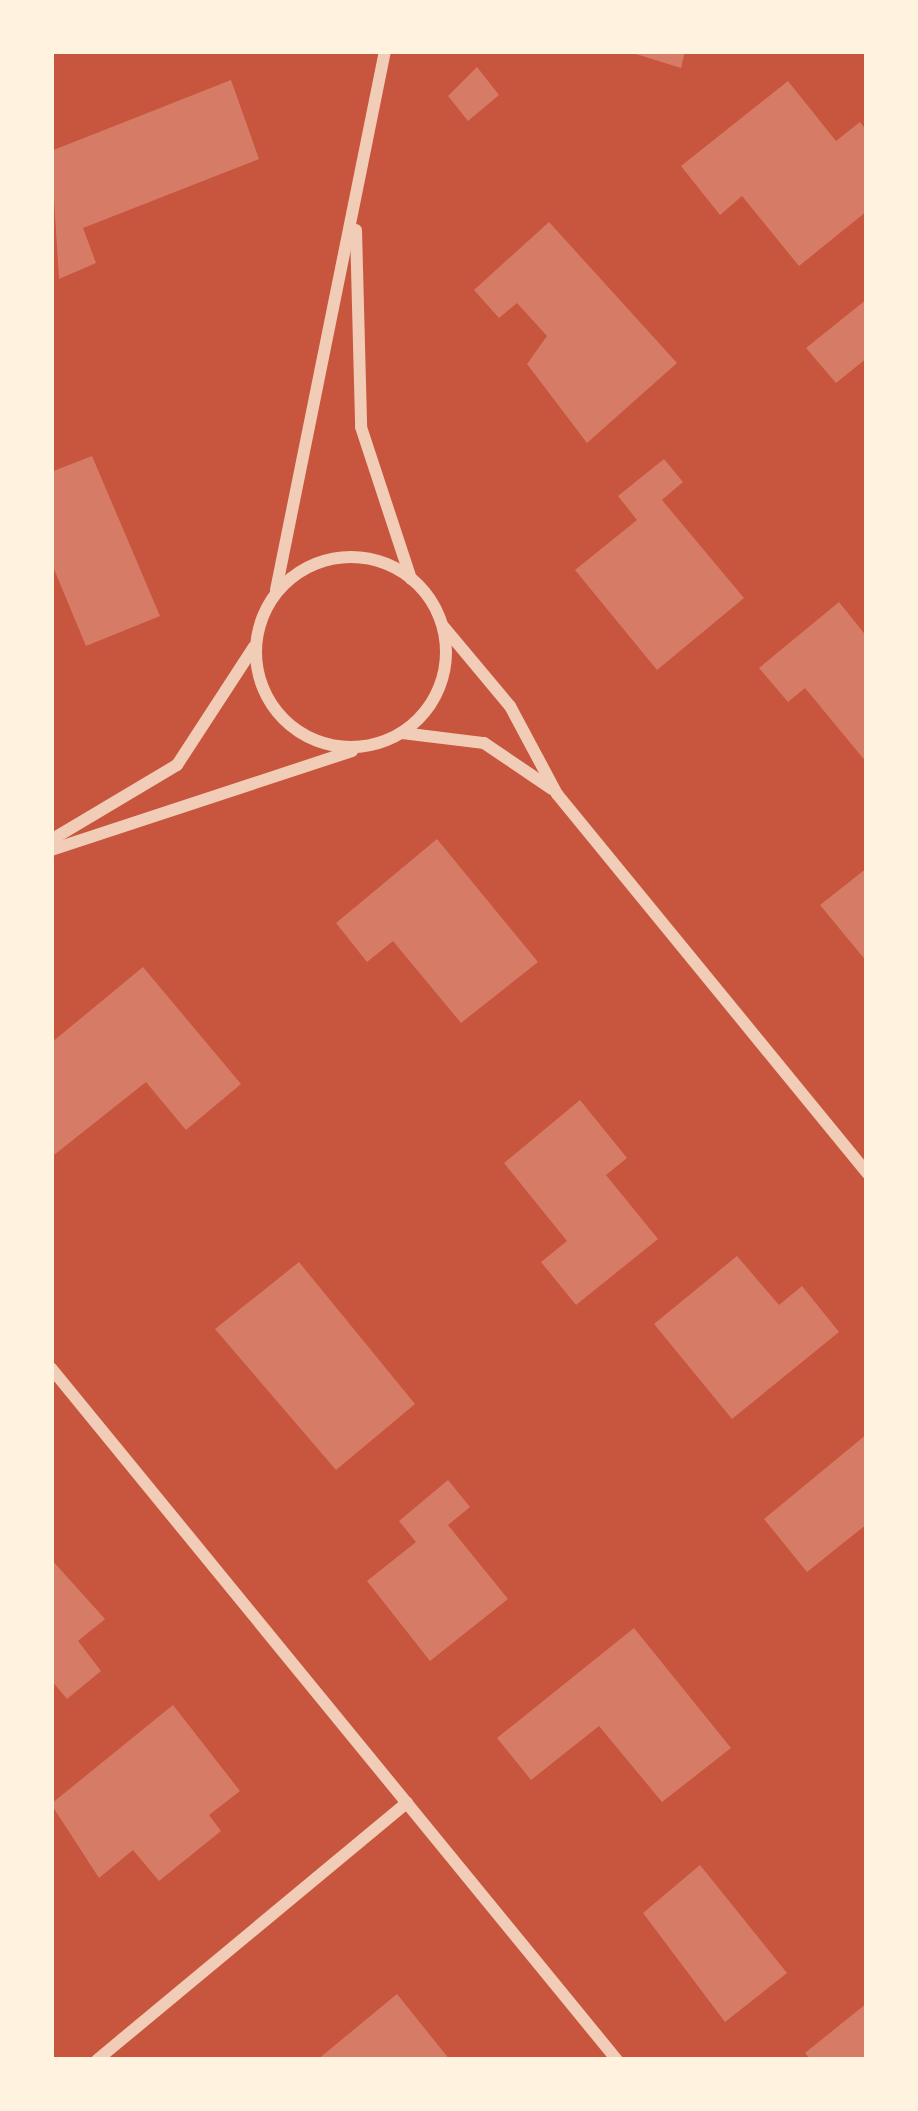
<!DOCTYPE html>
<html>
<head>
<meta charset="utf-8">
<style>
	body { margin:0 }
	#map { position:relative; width:918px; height:2111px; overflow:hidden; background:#c8553d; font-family:"Open Sans",sans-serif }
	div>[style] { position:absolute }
	.building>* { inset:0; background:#d67c66 }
	.minor>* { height:12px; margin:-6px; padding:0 6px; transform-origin:6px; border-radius:6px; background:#f1ccb7 }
	.minor>.ring { margin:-6px; padding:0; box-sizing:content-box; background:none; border:12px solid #f1ccb7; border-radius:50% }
	span { translate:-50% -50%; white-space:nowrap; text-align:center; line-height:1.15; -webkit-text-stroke:9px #fff3e0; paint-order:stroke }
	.frame { position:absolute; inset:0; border:54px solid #fff3e0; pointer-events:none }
</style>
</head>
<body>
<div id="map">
	<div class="building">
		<div style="clip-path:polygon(626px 51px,685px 51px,681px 68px)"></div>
		<div style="clip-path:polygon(477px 67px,499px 95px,468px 121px,448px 96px)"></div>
		<div style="clip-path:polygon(231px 80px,259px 159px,83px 228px,96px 263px,59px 279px,51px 151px)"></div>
		<div style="clip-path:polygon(788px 81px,836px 141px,860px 122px,867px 131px,867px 211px,799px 266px,742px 196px,720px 215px,681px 166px)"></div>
		<div style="clip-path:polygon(549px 222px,677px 363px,587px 443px,527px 364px,547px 336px,517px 303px,499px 318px,474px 290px)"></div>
		<div style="clip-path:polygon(867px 299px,867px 358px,836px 383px,806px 348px)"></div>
		<div style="clip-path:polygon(92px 456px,160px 616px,86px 646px,51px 562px,51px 472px)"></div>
		<div style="clip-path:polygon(664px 459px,683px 482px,662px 500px,744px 598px,657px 670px,575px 570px,637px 520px,618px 496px)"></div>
		<div style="clip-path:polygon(839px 602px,867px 637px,867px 763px,805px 688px,788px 702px,759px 668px)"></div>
		<div style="clip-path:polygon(437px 839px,538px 962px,461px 1023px,393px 941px,367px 962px,336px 923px)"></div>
		<div style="clip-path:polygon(867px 868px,867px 962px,820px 905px)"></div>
		<div style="clip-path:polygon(143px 967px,241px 1084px,186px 1130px,146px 1082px,54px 1155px,51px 1043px)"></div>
		<div style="clip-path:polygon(580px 1100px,627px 1158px,606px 1175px,658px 1239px,576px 1305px,541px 1262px,567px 1241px,504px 1163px)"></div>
		<div style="clip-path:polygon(737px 1256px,779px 1305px,802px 1286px,839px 1332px,732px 1419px,654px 1324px)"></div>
		<div style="clip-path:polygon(299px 1262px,415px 1404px,336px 1470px,215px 1329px)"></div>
		<div style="clip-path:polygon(867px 1434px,867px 1524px,807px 1572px,764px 1519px)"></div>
		<div style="clip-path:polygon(448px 1480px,470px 1507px,448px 1525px,508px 1599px,430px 1661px,367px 1581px,416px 1542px,399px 1521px)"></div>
		<div style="clip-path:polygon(51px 1559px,105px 1619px,78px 1641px,101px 1671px,67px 1699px,51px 1680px)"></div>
		<div style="clip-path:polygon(634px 1628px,731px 1748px,662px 1802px,599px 1726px,531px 1780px,497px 1738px)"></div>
		<div style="clip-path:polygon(173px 1705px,240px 1791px,209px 1815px,221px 1831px,159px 1881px,133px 1850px,99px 1878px,51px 1804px)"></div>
		<div style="clip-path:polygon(700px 1865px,787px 1973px,725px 2022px,643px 1913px)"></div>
		<div style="clip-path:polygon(397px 1994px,450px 2060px,317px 2060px)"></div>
		<div style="clip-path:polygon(867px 2003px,867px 2060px,811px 2060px,805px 2053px)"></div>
	</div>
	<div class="minor">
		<div style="left:356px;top:230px;width:197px;rotate:88.5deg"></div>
		<div style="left:361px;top:427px;width:160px;rotate:71.8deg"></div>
		<div class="ring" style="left:256px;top:557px;width:178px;height:178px"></div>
		<div style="left:276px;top:590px;width:550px;rotate:-78.57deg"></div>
		<div style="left:443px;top:626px;width:104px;rotate:50.1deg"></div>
		<div style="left:510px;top:706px;width:100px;rotate:61.9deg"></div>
		<div style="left:557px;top:794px;width:490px;rotate:50.7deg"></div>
		<div style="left:402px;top:733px;width:83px;rotate:7deg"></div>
		<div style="left:484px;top:743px;width:82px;rotate:34.1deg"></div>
		<div style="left:51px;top:840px;width:147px;rotate:-30.8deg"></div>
		<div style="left:177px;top:765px;width:141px;rotate:-56.9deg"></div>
		<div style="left:51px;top:850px;width:317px;rotate:-18.2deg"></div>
		<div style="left:51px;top:1368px;width:894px;rotate:50.72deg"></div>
		<div style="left:97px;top:2060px;width:403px;rotate:-39.7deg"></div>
	</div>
	<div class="frame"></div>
</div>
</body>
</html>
